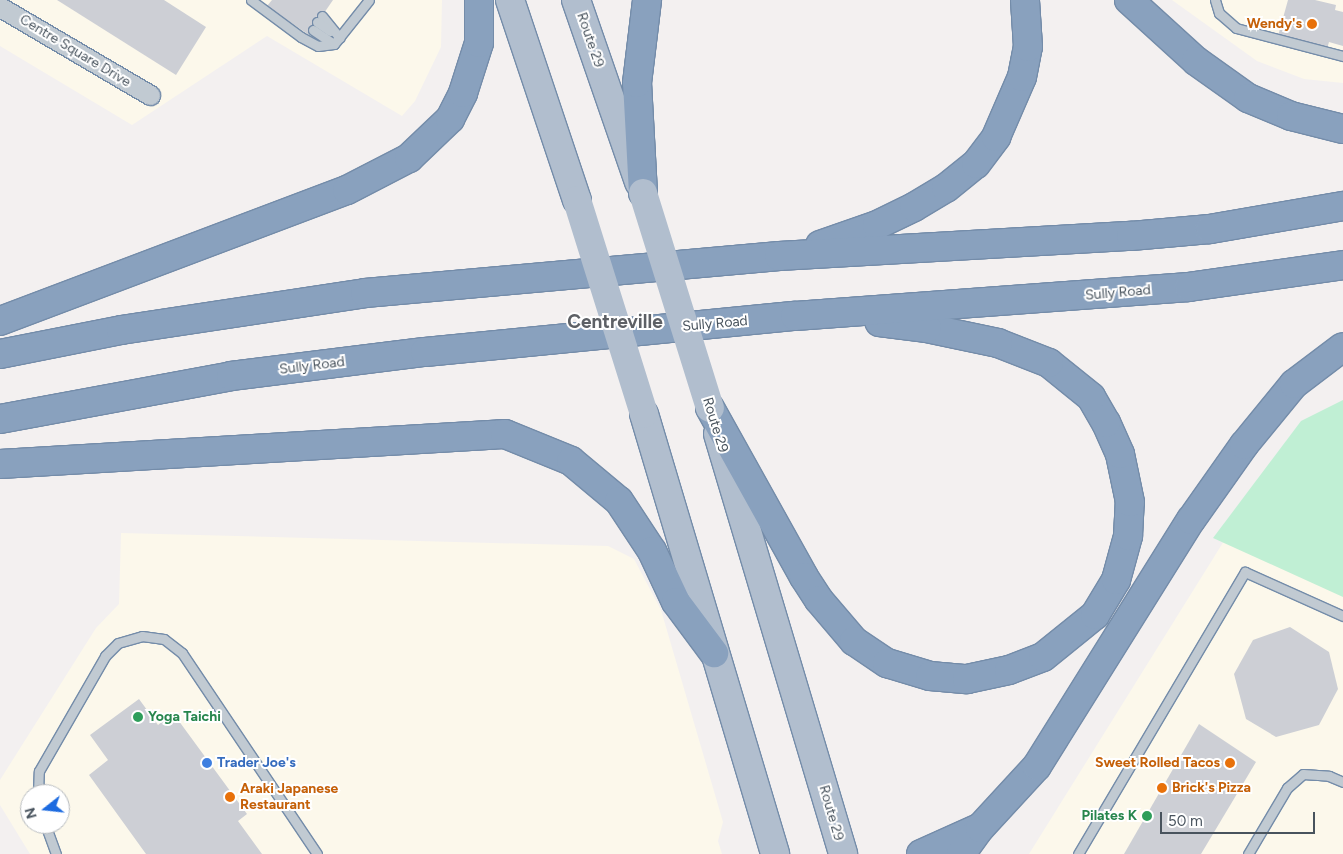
<!DOCTYPE html>
<html>
<head>
<meta charset="utf-8">
<style>
	body { margin:0 }
	#map { position:relative; width:1343px; height:854px; overflow:hidden; background:#f3f0f0; font-family:Figtree,sans-serif }
	div>[style] { position:absolute }
	.commercial>* { inset:0; background:#fcf8eb }
	.green>* { inset:0; background:#c0efd4 }
	.building>* { inset:0; background:#cdcfd5 }
	.roads { filter:drop-shadow(1px 0 #748ca9) drop-shadow(-1px 0 #748ca9) drop-shadow(0 1px #748ca9) drop-shadow(0 -1px #748ca9) }
	.lane>* { height:9px; margin:-4.5px; padding:0 4.5px; transform-origin:4.5px; border-radius:4.5px; background:#c1cad2 }
	.street>* { height:19px; margin:-9.5px; padding:0 9.5px; transform-origin:9.5px; border-radius:9.5px; background:#c1cad2 }
	.primary>* { height:28px; margin:-14px; padding:0 14px; transform-origin:14px; border-radius:14px; background:#b1bece }
	.highway>* { height:28px; margin:-14px; padding:0 14px; transform-origin:14px; border-radius:14px; background:#89a1be }
	.primary-bridge>* { height:28px; margin:-14px; padding:0 14px; transform-origin:14px; border-radius:14px; background:#b1bece }
	.dots>* { width:14px; height:14px; translate:-50% -50%; box-sizing:border-box; border:2px solid #fff; border-radius:50% }
	span { translate:-50% -50%; white-space:nowrap; text-align:center; line-height:1.15; -webkit-text-stroke:4px #fff; paint-order:stroke }
	.food-label { font-size:14px; color:#c56008; font-weight:700 }
	.right { translate:-100% -50%; text-align:right }
	.left { translate:0 -50%; text-align:left }
	.street-label { font-size:14px; color:#48535d }
	.leisure-label { font-size:14px; color:#27864d; font-weight:700 }
	.shop-label { font-size:14px; color:#366cbe; font-weight:700 }
	.district-label { font-size:19px; color:#5d6065; font-weight:700 }
	.north { position:absolute; left:20px; top:784px; width:50px; height:50px; box-sizing:border-box; background:#fff; border:1px solid #b6babe; border-radius:50%; rotate:254deg; font-size:14px; font-weight:700; line-height:20px; text-align:center; color:#48535d }
	.north::after { content:''; display:block; margin:auto; width:18px; height:22px; background:#1d6be0; clip-path:polygon(50% 0,100% 100%,50% 72%,0 100%) }
	.scale { position:absolute; left:1160px; top:812px; width:155px; height:22px; box-sizing:border-box; border:2px solid #48535d; border-top:0; padding-left:6px; font-size:15px; line-height:18px; white-space:nowrap; color:#48535d; -webkit-text-stroke:4px #fff; paint-order:stroke }
</style>
</head>
<body>
<div id="map">
	<div class="commercial">
		<div style="clip-path:polygon(0 0,442px 0,441px 47px,415px 101px,402px 116px,267px 36px,132px 125px,0 46px)"></div>
		<div style="clip-path:polygon(1172px 0,1343px 0,1343px 83px,1304px 79px,1257px 61px)"></div>
		<div style="clip-path:polygon(evenodd,121px 533px,608px 546px,634px 559px,661px 610px,723px 822px,718px 841px,722px 854px,30px 854px,0 805px,0 780px,96px 628px,119px 604px,121px 533px,30px 794px,60px 794px,60px 824px,30px 824px,30px 794px)"></div>
		<div style="clip-path:polygon(1224px 541px,1343px 596px,1343px 854px,1029px 854px)"></div>
	</div>
	<div class="green">
		<div style="clip-path:polygon(1343px 400px,1343px 597px,1213px 538px,1301px 421px)"></div>
	</div>
	<div class="building">
		<div style="clip-path:polygon(57px 0,164px 0,206px 27px,176px 75px)"></div>
		<div style="clip-path:polygon(272px 0,333px 0,309px 35px,267px 6px)"></div>
		<div style="clip-path:polygon(1288px 0,1315px 0,1336px 5px,1335px 10px,1343px 12px,1343px 46px,1329px 42px,1327px 49px,1278px 36px)"></div>
		<div style="clip-path:polygon(1290px 627px,1329px 652px,1338px 689px,1319px 725px,1276px 737px,1246px 719px,1234px 674px,1253px 640px)"></div>
		<div style="clip-path:polygon(139px 699px,158px 725px,173px 713px,247px 814px,238px 821px,262px 854px,146px 854px,89px 775px,108px 760px,90px 735px)"></div>
		<div style="clip-path:polygon(1199px 724px,1256px 762px,1201px 854px,1124px 854px)"></div>
	</div>
	<div class="roads">
		<div class="lane">
			<div style="left:251px;top:0;width:62px;rotate:36.5deg"></div>
			<div style="left:301px;top:37px;width:19px;rotate:28deg"></div>
			<div style="left:318px;top:46px;width:16px;rotate:-7deg"></div>
			<div style="left:1215px;top:0;width:14px;rotate:73deg"></div>
			<div style="left:1219px;top:13px;width:23px;rotate:41deg"></div>
			<div style="left:1236px;top:28px;width:111px;rotate:14.7deg"></div>
			<div style="left:322px;top:16px;width:28px;rotate:51deg"></div>
			<div style="left:317px;top:22px;width:16px;rotate:35deg"></div>
			<div style="left:313px;top:30px;width:25px;rotate:34deg"></div>
			<div style="left:334px;top:44px;width:56px;rotate:-51.5deg"></div>
			<div style="left:38px;top:794px;width:23px;rotate:-88deg"></div>
			<div style="left:39px;top:771px;width:133px;rotate:-60.1deg"></div>
			<div style="left:105px;top:656px;width:18px;rotate:-45deg"></div>
			<div style="left:118px;top:643px;width:25px;rotate:-16deg"></div>
			<div style="left:142px;top:636px;width:22px;rotate:8deg"></div>
			<div style="left:164px;top:639px;width:23px;rotate:38deg"></div>
			<div style="left:182px;top:653px;width:242px;rotate:56.1deg"></div>
			<div style="left:45px;top:824px;width:32px;rotate:70deg"></div>
			<div style="left:1078px;top:854px;width:328px;rotate:-59.4deg"></div>
			<div style="left:1245px;top:572px;width:107px;rotate:24.2deg"></div>
			<div style="left:1248px;top:854px;width:77px;rotate:-59.4deg"></div>
			<div style="left:1287px;top:788px;width:21px;rotate:-41deg"></div>
			<div style="left:1303px;top:774px;width:26px;rotate:4deg"></div>
			<div style="left:1329px;top:776px;width:15px;rotate:23deg"></div>
		</div>
		<div class="street">
			<div style="left:0;top:7px;width:174px;rotate:30.4deg"></div>
		</div>
		<div class="primary">
			<div style="left:510px;top:0;width:211px;rotate:71.5deg"></div>
			<div style="left:576px;top:0;width:193px;rotate:70.9deg"></div>
			<div style="left:644px;top:414px;width:459px;rotate:73.4deg"></div>
			<div style="left:718px;top:434px;width:438px;rotate:73.4deg"></div>
		</div>
		<div class="highway">
			<div style="left:1129px;top:0;width:91px;rotate:42.3deg"></div>
			<div style="left:1196px;top:61px;width:64px;rotate:35.4deg"></div>
			<div style="left:1248px;top:98px;width:47px;rotate:22.7deg"></div>
			<div style="left:1291px;top:116px;width:54px;rotate:14deg"></div>
			<div style="left:643px;top:193px;width:110px;rotate:-93.1deg"></div>
			<div style="left:637px;top:83px;width:84px;rotate:-83.1deg"></div>
			<div style="left:820px;top:245px;width:60px;rotate:-19.3deg"></div>
			<div style="left:877px;top:225px;width:41px;rotate:-25.9deg"></div>
			<div style="left:914px;top:207px;width:37px;rotate:-31deg"></div>
			<div style="left:946px;top:188px;width:38px;rotate:-39deg"></div>
			<div style="left:976px;top:164px;width:34px;rotate:-53deg"></div>
			<div style="left:996px;top:137px;width:65px;rotate:-66.6deg"></div>
			<div style="left:1022px;top:77px;width:31px;rotate:-79deg"></div>
			<div style="left:1028px;top:47px;width:47px;rotate:-93.7deg"></div>
			<div style="left:0;top:321px;width:371px;rotate:-20.7deg"></div>
			<div style="left:347px;top:190px;width:70px;rotate:-27.3deg"></div>
			<div style="left:409px;top:158px;width:57px;rotate:-43.6deg"></div>
			<div style="left:450px;top:119px;width:29px;rotate:-63deg"></div>
			<div style="left:463px;top:93px;width:52px;rotate:-72.3deg"></div>
			<div style="left:479px;top:43px;width:43px;rotate:-90deg"></div>
			<div style="left:0;top:354px;width:123px;rotate:-11.2deg"></div>
			<div style="left:121px;top:330px;width:247px;rotate:-8.6deg"></div>
			<div style="left:365px;top:293px;width:416px;rotate:-5.1deg"></div>
			<div style="left:779px;top:256px;width:353px;rotate:-3.3deg"></div>
			<div style="left:1131px;top:236px;width:79px;rotate:-5.1deg"></div>
			<div style="left:1210px;top:229px;width:135px;rotate:-9.8deg"></div>
			<div style="left:710px;top:408px;width:193px;rotate:60.9deg"></div>
			<div style="left:804px;top:577px;width:27px;rotate:57deg"></div>
			<div style="left:819px;top:600px;width:54px;rotate:49.5deg"></div>
			<div style="left:854px;top:641px;width:40px;rotate:34deg"></div>
			<div style="left:887px;top:663px;width:45px;rotate:16.8deg"></div>
			<div style="left:930px;top:676px;width:37px;rotate:5deg"></div>
			<div style="left:967px;top:679px;width:43px;rotate:-12.1deg"></div>
			<div style="left:1009px;top:670px;width:36px;rotate:-21deg"></div>
			<div style="left:1043px;top:657px;width:67px;rotate:-38.9deg"></div>
			<div style="left:1095px;top:615px;width:41px;rotate:-59deg"></div>
			<div style="left:1116px;top:580px;width:46px;rotate:-74.7deg"></div>
			<div style="left:1128px;top:536px;width:34px;rotate:-87deg"></div>
			<div style="left:1130px;top:502px;width:49px;rotate:-101.8deg"></div>
			<div style="left:1120px;top:454px;width:34px;rotate:-114deg"></div>
			<div style="left:1106px;top:423px;width:30px;rotate:-120deg"></div>
			<div style="left:1091px;top:397px;width:54px;rotate:-141deg"></div>
			<div style="left:1049px;top:363px;width:55px;rotate:-158.6deg"></div>
			<div style="left:998px;top:343px;width:73px;rotate:-168.1deg"></div>
			<div style="left:927px;top:328px;width:48px;rotate:-172.9deg"></div>
			<div style="left:0;top:419px;width:235px;rotate:-10.5deg"></div>
			<div style="left:231px;top:376px;width:195px;rotate:-7.1deg"></div>
			<div style="left:425px;top:352px;width:372px;rotate:-5.6deg"></div>
			<div style="left:795px;top:316px;width:395px;rotate:-4.2deg"></div>
			<div style="left:1189px;top:287px;width:156px;rotate:-8.1deg"></div>
			<div style="left:0;top:464px;width:506px;rotate:-3.4deg"></div>
			<div style="left:505px;top:434px;width:71px;rotate:22.2deg"></div>
			<div style="left:571px;top:461px;width:62px;rotate:39.8deg"></div>
			<div style="left:619px;top:501px;width:60px;rotate:56.6deg"></div>
			<div style="left:652px;top:551px;width:56px;rotate:64.8deg"></div>
			<div style="left:676px;top:602px;width:64px;rotate:53.3deg"></div>
			<div style="left:921px;top:854px;width:64px;rotate:-24.1deg"></div>
			<div style="left:961px;top:854px;width:32px;rotate:-54deg"></div>
			<div style="left:980px;top:828px;width:84px;rotate:-47.4deg"></div>
			<div style="left:1037px;top:766px;width:290px;rotate:-58deg"></div>
			<div style="left:1191px;top:520px;width:92px;rotate:-54.8deg"></div>
			<div style="left:1244px;top:445px;width:79px;rotate:-50.7deg"></div>
			<div style="left:1294px;top:384px;width:61px;rotate:-37.1deg"></div>
		</div>
	</div>
	<div class="primary-bridge">
		<div style="left:643px;top:193px;width:225px;rotate:72.7deg"></div>
		<div style="left:577px;top:200px;width:224px;rotate:72.6deg"></div>
	</div>
	<div class="dots">
		<div style="left:1312px;top:24px;background:#e8710a"></div>
		<div style="left:138px;top:717px;background:#2e9e5b"></div>
		<div style="left:207px;top:763px;background:#3f7fe0"></div>
		<div style="left:1230px;top:763px;background:#e8710a"></div>
		<div style="left:1162px;top:788px;background:#e8710a"></div>
		<div style="left:230px;top:797px;background:#e8710a"></div>
		<div style="left:1147px;top:816px;background:#2e9e5b"></div>
	</div>
	<div class="food-label">
		<span class="right" style="left:1302px;top:24px">Wendy's</span>
		<span class="right" style="left:1220px;top:763px">Sweet Rolled Tacos</span>
		<span class="left" style="left:1172px;top:788px">Brick's Pizza</span>
		<span class="left" style="left:240px;top:797px">Araki Japanese<br>Restaurant</span>
	</div>
	<div class="street-label">
		<span style="left:590px;top:40px;rotate:71deg">Route 29</span>
		<span style="left:75px;top:51px;rotate:31deg">Centre Square Drive</span>
		<span style="left:1118px;top:293px;rotate:-5deg">Sully Road</span>
		<span style="left:715px;top:324px;rotate:-5deg">Sully Road</span>
		<span style="left:312px;top:366px;rotate:-7deg">Sully Road</span>
		<span style="left:715px;top:425px;rotate:73deg">Route 29</span>
		<span style="left:831px;top:813px;rotate:74deg">Route 29</span>
	</div>
	<div class="leisure-label">
		<span class="left" style="left:148px;top:717px">Yoga Taichi</span>
		<span class="right" style="left:1137px;top:816px">Pilates K</span>
	</div>
	<div class="shop-label">
		<span class="left" style="left:217px;top:763px">Trader Joe's</span>
	</div>
	<div class="district-label">
		<span style="left:615px;top:322px">Centreville</span>
	</div>
	<div class="north">N</div>
	<div class="scale">50 m</div>
</div>
</body>
</html>
